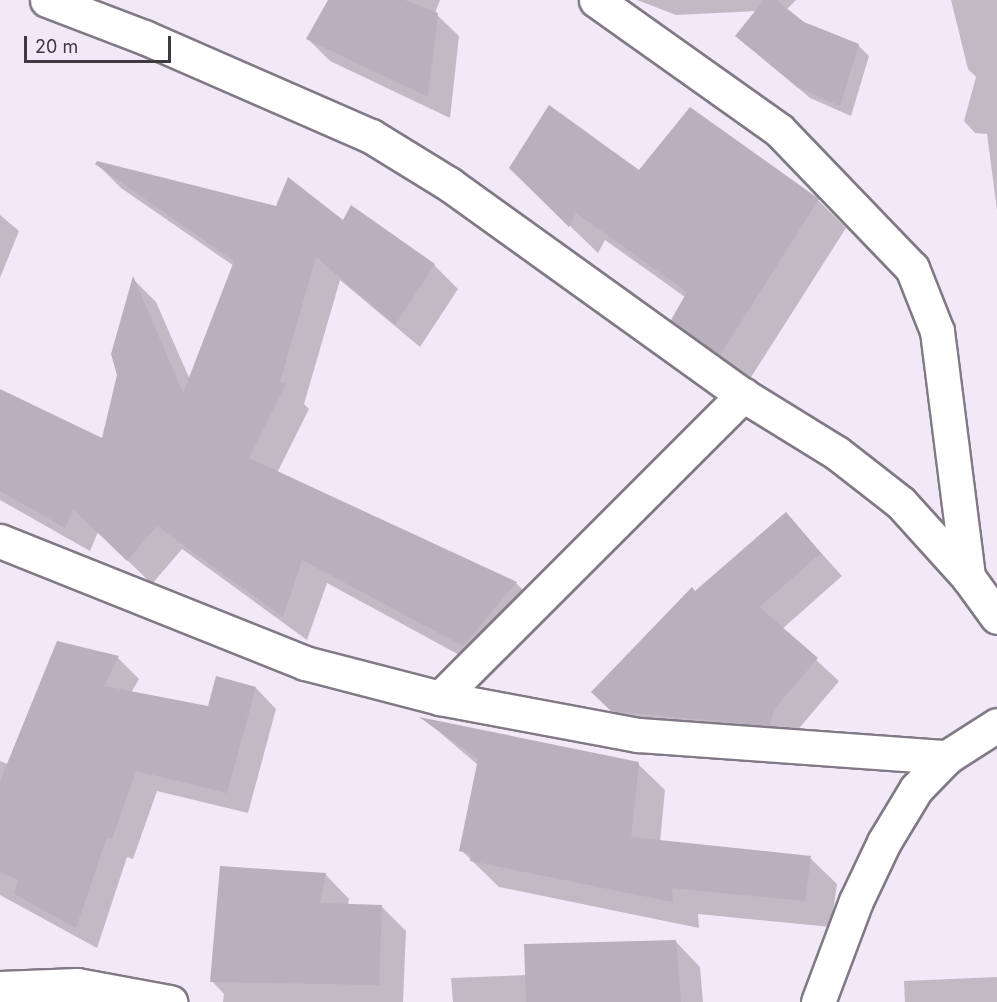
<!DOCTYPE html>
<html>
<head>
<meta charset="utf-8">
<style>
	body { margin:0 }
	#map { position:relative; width:997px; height:1002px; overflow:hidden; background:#f1e9f7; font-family:Inter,sans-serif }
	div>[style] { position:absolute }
	.shadow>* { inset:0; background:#0003 }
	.building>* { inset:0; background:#b8b0bd }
	.roads { filter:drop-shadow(2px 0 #817a86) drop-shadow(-2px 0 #817a86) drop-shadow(0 2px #817a86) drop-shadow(0 -2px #817a86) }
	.minor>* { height:33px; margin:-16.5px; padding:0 16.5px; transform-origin:16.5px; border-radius:16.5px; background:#fff }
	span { translate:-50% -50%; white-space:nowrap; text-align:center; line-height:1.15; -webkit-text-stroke:6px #f1e9f7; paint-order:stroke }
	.scale { position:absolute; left:24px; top:36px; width:147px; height:27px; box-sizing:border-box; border:3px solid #3d3a3f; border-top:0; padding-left:8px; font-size:18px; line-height:21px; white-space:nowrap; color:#3d3a3f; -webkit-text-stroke:4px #f1e9f7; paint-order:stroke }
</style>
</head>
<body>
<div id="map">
	<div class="shadow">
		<div style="clip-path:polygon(330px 0,440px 0,435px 13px,459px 36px,450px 118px,330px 61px,308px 39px)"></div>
		<div style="clip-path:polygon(637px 0,796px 0,786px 10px,803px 24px,858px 45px,869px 56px,851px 116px,810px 98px,737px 36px,757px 11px,676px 15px)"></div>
		<div style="clip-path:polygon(951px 0,997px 0,997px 210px,987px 134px,975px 133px,964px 121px,976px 77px,968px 69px)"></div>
		<div style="clip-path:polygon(97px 164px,343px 222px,434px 265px,458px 289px,420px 347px,340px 280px,304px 404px,309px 409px,277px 473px,516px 583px,540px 607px,487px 670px,327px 583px,307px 640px,182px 549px,152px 584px,98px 532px,90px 551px,0 500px,0 405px,103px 440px,119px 375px,133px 279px,156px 302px,190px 380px,234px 266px,121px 188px)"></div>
		<div style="clip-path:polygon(639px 172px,818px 200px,846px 228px,748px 382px,701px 348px,673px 320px,685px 297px,605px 240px,598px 253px,539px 196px)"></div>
		<div style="clip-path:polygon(0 215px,19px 231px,0 278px)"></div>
		<div style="clip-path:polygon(786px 514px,842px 576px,782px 629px,839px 681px,796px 732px,635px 733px,594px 692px,695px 592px)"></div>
		<div style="clip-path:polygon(118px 658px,139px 679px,131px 693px,209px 708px,256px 688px,276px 709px,248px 813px,157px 791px,133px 859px,127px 857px,97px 948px,0 895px,0 761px,8px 764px)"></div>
		<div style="clip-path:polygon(424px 719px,638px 764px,665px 790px,660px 842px,810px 858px,837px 884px,831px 927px,698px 914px,699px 928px,499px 887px,461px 850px,478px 765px)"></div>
		<div style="clip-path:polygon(325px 874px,349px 899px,348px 905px,382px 907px,406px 931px,403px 1002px,223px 1002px,224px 994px,212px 981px)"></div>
		<div style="clip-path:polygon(676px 942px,700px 967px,703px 1002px,453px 1002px,451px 978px,527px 975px)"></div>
		<div style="clip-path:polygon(997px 977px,997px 1002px,905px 1002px,904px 981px)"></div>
	</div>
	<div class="building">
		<div style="clip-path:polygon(328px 0,405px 0,438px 13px,428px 97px,306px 39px)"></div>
		<div style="clip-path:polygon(764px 0,776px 0,804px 22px,859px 44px,840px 106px,797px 87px,735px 36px)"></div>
		<div style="clip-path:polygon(549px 105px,639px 170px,690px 107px,819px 199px,720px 355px,671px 320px,687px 292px,576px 213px,569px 227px,509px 168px)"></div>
		<div style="clip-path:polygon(97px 161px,276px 206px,288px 177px,343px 220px,351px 205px,435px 264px,395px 325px,316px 257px,280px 382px,286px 384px,249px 458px,517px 582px,463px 646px,302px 560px,283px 617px,157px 526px,127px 561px,73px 509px,65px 528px,0 491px,0 389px,102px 438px,117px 375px,111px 354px,133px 276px,183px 393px,234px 261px,95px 164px)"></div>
		<div style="clip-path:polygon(786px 512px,821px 553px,759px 607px,818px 658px,774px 709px,770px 726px,611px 711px,591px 692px,692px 587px,695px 591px)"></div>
		<div style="clip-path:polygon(57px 641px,119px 656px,104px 686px,208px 706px,216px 676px,256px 687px,227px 793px,136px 771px,112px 839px,107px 837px,76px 928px,14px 894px,18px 880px,0 872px,0 781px)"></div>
		<div style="clip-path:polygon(419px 717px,639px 762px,631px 837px,811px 856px,805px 901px,672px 888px,673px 902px,470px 861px,471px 854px,459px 851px,478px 759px)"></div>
		<div style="clip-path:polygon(220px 866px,326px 873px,320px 903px,382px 905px,379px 985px,210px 982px)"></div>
		<div style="clip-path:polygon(676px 940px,681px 1002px,526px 1002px,524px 944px)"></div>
	</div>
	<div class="roads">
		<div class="minor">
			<div style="left:47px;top:0;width:104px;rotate:20.9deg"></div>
			<div style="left:144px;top:37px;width:248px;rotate:23.6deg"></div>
			<div style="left:371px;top:136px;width:92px;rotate:31.6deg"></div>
			<div style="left:449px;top:184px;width:362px;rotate:35.7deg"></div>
			<div style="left:743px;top:395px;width:110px;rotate:31.7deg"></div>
			<div style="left:837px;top:453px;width:81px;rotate:38deg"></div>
			<div style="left:901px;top:503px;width:100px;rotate:47.8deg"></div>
			<div style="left:968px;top:577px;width:49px;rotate:54.1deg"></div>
			<div style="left:596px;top:0;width:224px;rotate:35.4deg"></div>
			<div style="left:779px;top:130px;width:192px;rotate:46.1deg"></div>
			<div style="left:912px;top:268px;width:68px;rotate:68.4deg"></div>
			<div style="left:937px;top:331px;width:248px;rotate:82.8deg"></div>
			<div style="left:0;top:541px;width:328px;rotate:21.8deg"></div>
			<div style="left:305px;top:663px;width:139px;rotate:14.5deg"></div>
			<div style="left:440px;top:698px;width:201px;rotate:10.6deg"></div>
			<div style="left:638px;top:735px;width:310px;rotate:4.1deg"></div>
			<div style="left:440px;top:698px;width:429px;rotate:-45deg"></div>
			<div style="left:0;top:988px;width:77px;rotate:-2.2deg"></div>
			<div style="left:77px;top:985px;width:95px;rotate:10.4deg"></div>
			<div style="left:818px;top:1002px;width:108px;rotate:-69.4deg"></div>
			<div style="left:856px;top:901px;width:65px;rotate:-64.6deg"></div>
			<div style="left:884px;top:842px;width:62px;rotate:-58.9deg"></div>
			<div style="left:916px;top:789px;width:45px;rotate:-45.9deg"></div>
			<div style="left:947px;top:757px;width:59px;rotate:-32.6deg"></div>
		</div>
	</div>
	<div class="scale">20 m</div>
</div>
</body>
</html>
